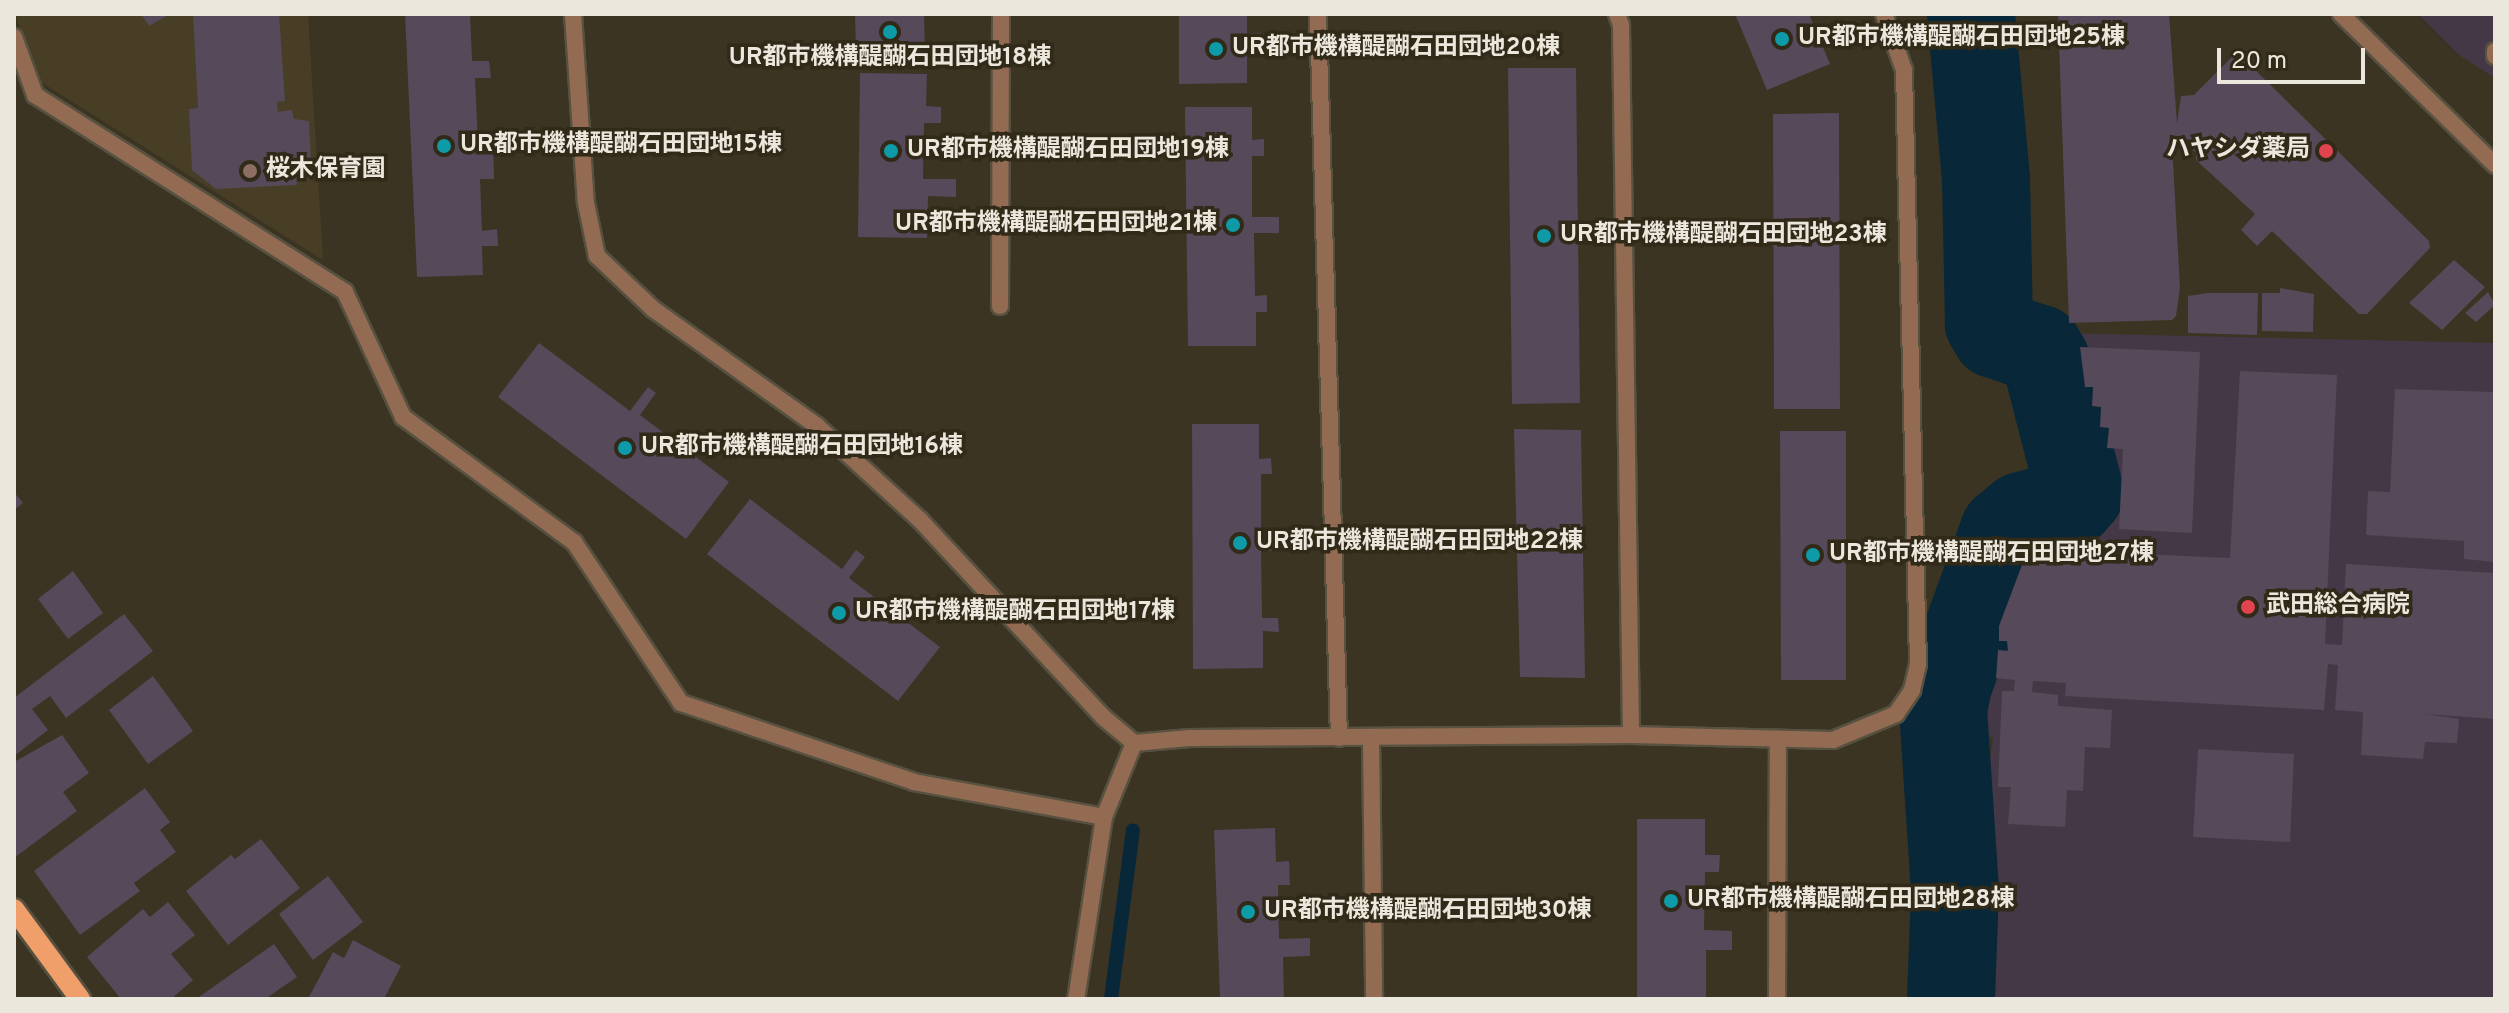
<!DOCTYPE html>
<html>
<head>
<meta charset="utf-8">
<style>
	body { margin:0 }
	#map { position:relative; width:2509px; height:1013px; overflow:hidden; background:#3b3422; font-family:Overpass,"Noto Sans JP",sans-serif }
	div>[style] { position:absolute }
	.built>* { inset:0; background:#483e25 }
	.medical>* { inset:0; background:#443846 }
	.stream>* { height:14px; margin:-7px; padding:0 7px; transform-origin:7px; border-radius:7px; background:#082738 }
	.river>* { height:88px; margin:-44px; padding:0 44px; transform-origin:44px; border-radius:44px; background:#082738 }
	.building>* { inset:0; background:#56495a }
	.roads { filter:drop-shadow(2px 0 #575140) drop-shadow(-2px 0 #575140) drop-shadow(0 2px #575140) drop-shadow(0 -2px #575140) }
	.service>* { height:16px; margin:-8px; padding:0 8px; transform-origin:8px; border-radius:8px; background:#936b53 }
	.minor>* { height:16px; margin:-8px; padding:0 8px; transform-origin:8px; border-radius:8px; background:#936b53 }
	.tertiary>* { height:16px; margin:-8px; padding:0 8px; transform-origin:8px; border-radius:8px; background:#936b53 }
	.primary>* { height:20px; margin:-10px; padding:0 10px; transform-origin:10px; border-radius:10px; background:#f09f6b }
	.dots>* { width:22px; height:22px; translate:-50% -50%; box-sizing:border-box; border:4px solid #312a18; border-radius:50% }
	span { translate:-50% -50%; white-space:nowrap; text-align:center; line-height:1.15; -webkit-text-stroke:7px #312a18; paint-order:stroke }
	.poi-label { font-size:24px; color:#ebe7dc; font-weight:700 }
	.left { translate:0 -50%; text-align:left }
	.right { translate:-100% -50%; text-align:right }
	.frame { position:absolute; inset:0; border:16px solid #ebe7dc; pointer-events:none }
	.scale { position:absolute; left:2217px; top:48px; width:148px; height:36px; box-sizing:border-box; border:4px solid #ebe7dc; border-top:0; padding-left:10px; font-size:24px; line-height:28px; white-space:nowrap; color:#ebe7dc; -webkit-text-stroke:6px #312a18; paint-order:stroke }
</style>
</head>
<body>
<div id="map">
	<div class="built">
		<div style="clip-path:polygon(15px 14px,308px 14px,323px 260px,41px 82px)"></div>
	</div>
	<div class="medical">
		<div style="clip-path:polygon(2418px 14px,2495px 14px,2495px 78px,2459px 55px)"></div>
		<div style="clip-path:polygon(2059px 333px,2495px 343px,2495px 999px,1979px 999px,1979px 848px,1993px 737px,1974px 736px,1973px 679px,2028px 536px,2113px 516px,2109px 463px)"></div>
	</div>
	<div class="stream">
		<div style="left:1111px;top:999px;width:170px;rotate:-82.6deg"></div>
	</div>
	<div class="river">
		<div style="left:1951px;top:999px;width:109px;rotate:-87.9deg"></div>
		<div style="left:1955px;top:890px;width:180px;rotate:-93.8deg"></div>
		<div style="left:1943px;top:710px;width:25px;rotate:-79deg"></div>
		<div style="left:1948px;top:685px;width:164px;rotate:-70deg"></div>
		<div style="left:2004px;top:531px;width:23px;rotate:-40deg"></div>
		<div style="left:2022px;top:516px;width:51px;rotate:-14.9deg"></div>
		<div style="left:2071px;top:503px;width:13px;rotate:-48deg"></div>
		<div style="left:2080px;top:493px;width:136px;rotate:-104.4deg"></div>
		<div style="left:2046px;top:361px;width:14px;rotate:-120deg"></div>
		<div style="left:2039px;top:349px;width:46px;rotate:-161.2deg"></div>
		<div style="left:1995px;top:334px;width:13px;rotate:-119deg"></div>
		<div style="left:1989px;top:323px;width:144px;rotate:-91.2deg"></div>
		<div style="left:1986px;top:179px;width:166px;rotate:-95.2deg"></div>
	</div>
	<div class="building">
		<div style="clip-path:polygon(141px 14px,170px 14px,149px 26px)"></div>
		<div style="clip-path:polygon(193px 14px,279px 14px,285px 101px,277px 102px,278px 112px,292px 110px,294px 119px,309px 121px,311px 162px,296px 168px,297px 185px,216px 189px,192px 170px,189px 109px,198px 108px)"></div>
		<div style="clip-path:polygon(405px 14px,470px 14px,472px 61px,489px 61px,491px 78px,475px 78px,478px 146px,493px 145px,494px 179px,480px 179px,482px 231px,497px 229px,498px 246px,482px 246px,483px 275px,417px 277px)"></div>
		<div style="clip-path:polygon(855px 14px,924px 14px,925px 51px,856px 51px)"></div>
		<div style="clip-path:polygon(1179px 14px,1247px 14px,1247px 33px,1261px 33px,1261px 48px,1247px 49px,1247px 83px,1179px 84px)"></div>
		<div style="clip-path:polygon(1735px 14px,1809px 14px,1830px 64px,1767px 90px)"></div>
		<div style="clip-path:polygon(2058px 14px,2169px 14px,2177px 123px,2181px 96px,2194px 95px,2234px 55px,2241px 56px,2429px 241px,2430px 248px,2367px 314px,2359px 314px,2272px 231px,2257px 246px,2241px 230px,2255px 214px,2196px 160px,2196px 153px,2181px 138px,2172px 144px,2180px 288px,2176px 316px,2172px 320px,2069px 323px)"></div>
		<div style="clip-path:polygon(1508px 68px,1576px 68px,1580px 403px,1512px 404px)"></div>
		<div style="clip-path:polygon(860px 73px,927px 74px,926px 106px,941px 107px,941px 123px,924px 123px,923px 179px,956px 179px,956px 197px,928px 196px,927px 238px,858px 237px)"></div>
		<div style="clip-path:polygon(1185px 107px,1252px 107px,1252px 140px,1264px 139px,1264px 156px,1252px 156px,1252px 217px,1279px 217px,1279px 233px,1254px 233px,1255px 296px,1267px 295px,1267px 312px,1256px 312px,1256px 346px,1188px 346px)"></div>
		<div style="clip-path:polygon(1839px 113px,1840px 409px,1774px 409px,1773px 114px)"></div>
		<div style="clip-path:polygon(2454px 260px,2485px 287px,2442px 330px,2409px 303px)"></div>
		<div style="clip-path:polygon(2280px 288px,2314px 294px,2313px 332px,2262px 331px,2262px 293px,2280px 293px)"></div>
		<div style="clip-path:polygon(2488px 292px,2495px 305px,2476px 322px,2465px 313px)"></div>
		<div style="clip-path:polygon(2207px 293px,2258px 293px,2257px 335px,2188px 333px,2188px 296px)"></div>
		<div style="clip-path:polygon(539px 343px,630px 411px,648px 387px,656px 393px,640px 415px,729px 482px,686px 539px,498px 397px)"></div>
		<div style="clip-path:polygon(2080px 347px,2200px 352px,2192px 533px,2119px 529px,2123px 449px,2107px 448px,2109px 428px,2100px 427px,2101px 407px,2092px 406px,2093px 387px,2085px 387px)"></div>
		<div style="clip-path:polygon(2240px 371px,2337px 375px,2325px 644px,2342px 645px,2346px 564px,2495px 573px,2495px 719px,2425px 714px,2459px 719px,2457px 743px,2425px 742px,2423px 759px,2361px 755px,2363px 712px,2335px 710px,2338px 665px,2328px 664px,2324px 710px,2065px 696px,2066px 683px,2033px 681px,2032px 692px,2058px 695px,2058px 706px,2112px 710px,2110px 748px,2085px 747px,2083px 791px,2067px 790px,2065px 827px,2008px 824px,2011px 787px,1998px 787px,2002px 691px,2014px 691px,2015px 680px,1996px 678px,1998px 650px,2008px 651px,2007px 641px,1999px 641px,1999px 626px,2028px 549px,2230px 558px)"></div>
		<div style="clip-path:polygon(2395px 389px,2495px 392px,2495px 562px,2464px 559px,2464px 541px,2366px 535px,2368px 491px,2390px 492px)"></div>
		<div style="clip-path:polygon(1192px 424px,1259px 424px,1259px 459px,1271px 458px,1272px 474px,1261px 474px,1261px 535px,1288px 535px,1288px 551px,1261px 551px,1262px 618px,1278px 618px,1279px 632px,1263px 631px,1263px 668px,1193px 669px)"></div>
		<div style="clip-path:polygon(1514px 429px,1581px 430px,1585px 678px,1520px 677px)"></div>
		<div style="clip-path:polygon(1780px 431px,1846px 431px,1846px 680px,1781px 680px)"></div>
		<div style="clip-path:polygon(14px 492px,23px 503px,14px 510px)"></div>
		<div style="clip-path:polygon(750px 499px,842px 569px,856px 550px,865px 557px,849px 578px,940px 647px,898px 701px,707px 554px)"></div>
		<div style="clip-path:polygon(73px 571px,103px 613px,68px 639px,38px 599px)"></div>
		<div style="clip-path:polygon(124px 614px,153px 651px,66px 718px,50px 696px,32px 709px,48px 730px,14px 756px,14px 698px)"></div>
		<div style="clip-path:polygon(153px 676px,193px 731px,148px 764px,109px 710px)"></div>
		<div style="clip-path:polygon(62px 735px,89px 773px,63px 792px,77px 811px,14px 858px,14px 762px)"></div>
		<div style="clip-path:polygon(2198px 749px,2294px 754px,2290px 842px,2193px 837px)"></div>
		<div style="clip-path:polygon(145px 788px,170px 822px,160px 830px,176px 852px,134px 883px,140px 891px,80px 935px,34px 871px)"></div>
		<div style="clip-path:polygon(1637px 819px,1705px 819px,1705px 855px,1720px 855px,1719px 872px,1705px 872px,1704px 930px,1732px 931px,1732px 950px,1706px 950px,1706px 999px,1637px 999px)"></div>
		<div style="clip-path:polygon(1275px 828px,1276px 862px,1289px 861px,1290px 885px,1278px 885px,1279px 939px,1310px 938px,1310px 956px,1283px 957px,1284px 999px,1220px 999px,1214px 830px)"></div>
		<div style="clip-path:polygon(261px 839px,300px 888px,228px 945px,186px 891px,231px 855px,235px 859px)"></div>
		<div style="clip-path:polygon(328px 876px,363px 922px,313px 960px,279px 914px)"></div>
		<div style="clip-path:polygon(168px 902px,195px 935px,171px 954px,193px 980px,171px 999px,121px 999px,87px 957px,143px 909px,150px 917px)"></div>
		<div style="clip-path:polygon(353px 940px,401px 966px,384px 999px,308px 999px,333px 952px,344px 958px)"></div>
		<div style="clip-path:polygon(274px 944px,297px 977px,265px 999px,196px 999px)"></div>
	</div>
	<div class="roads">
		<div class="service">
			<div style="left:2495px;top:51px;width:5px;rotate:90deg"></div>
		</div>
		<div class="minor">
			<div style="left:573px;top:14px;width:189px;rotate:86.1deg"></div>
			<div style="left:586px;top:203px;width:54px;rotate:78.3deg"></div>
			<div style="left:597px;top:256px;width:77px;rotate:43.4deg"></div>
			<div style="left:653px;top:309px;width:201px;rotate:35.5deg"></div>
			<div style="left:817px;top:426px;width:139px;rotate:42.4deg"></div>
			<div style="left:920px;top:520px;width:269px;rotate:47.1deg"></div>
			<div style="left:1103px;top:717px;width:40px;rotate:40deg"></div>
			<div style="left:1134px;top:743px;width:56px;rotate:-5.1deg"></div>
			<div style="left:1190px;top:738px;width:441px;rotate:-0.4deg"></div>
			<div style="left:1631px;top:735px;width:202px;rotate:1.4deg"></div>
			<div style="left:1833px;top:740px;width:68px;rotate:-22.4deg"></div>
			<div style="left:1896px;top:714px;width:29px;rotate:-56deg"></div>
			<div style="left:1912px;top:690px;width:27px;rotate:-77deg"></div>
			<div style="left:1918px;top:664px;width:594px;rotate:-91.35deg"></div>
			<div style="left:1904px;top:70px;width:59px;rotate:-109.7deg"></div>
			<div style="left:1318px;top:14px;width:724px;rotate:88.34deg"></div>
			<div style="left:1617px;top:14px;width:12px;rotate:70deg"></div>
			<div style="left:1621px;top:25px;width:710px;rotate:89.19deg"></div>
			<div style="left:14px;top:37px;width:62px;rotate:70.1deg"></div>
			<div style="left:35px;top:95px;width:367px;rotate:32.4deg"></div>
			<div style="left:345px;top:292px;width:138px;rotate:65.1deg"></div>
			<div style="left:403px;top:417px;width:212px;rotate:36.2deg"></div>
			<div style="left:574px;top:542px;width:193px;rotate:56.4deg"></div>
			<div style="left:681px;top:703px;width:246px;rotate:18.7deg"></div>
			<div style="left:914px;top:782px;width:193px;rotate:10.4deg"></div>
			<div style="left:1104px;top:817px;width:184px;rotate:98.7deg"></div>
			<div style="left:1000px;top:306px;width:292px;rotate:-89.8deg"></div>
			<div style="left:1371px;top:738px;width:261px;rotate:89.3deg"></div>
			<div style="left:1104px;top:817px;width:80px;rotate:-67.9deg"></div>
			<div style="left:1777px;top:999px;width:260px;rotate:-89.8deg"></div>
		</div>
		<div class="tertiary">
			<div style="left:2341px;top:14px;width:216px;rotate:44.4deg"></div>
		</div>
		<div class="primary">
			<div style="left:14px;top:909px;width:112px;rotate:53.7deg"></div>
		</div>
	</div>
	<div class="dots">
		<div style="left:890px;top:32px;background:#0f9aa8"></div>
		<div style="left:1782px;top:39px;background:#0f9aa8"></div>
		<div style="left:1216px;top:49px;background:#0f9aa8"></div>
		<div style="left:444px;top:146px;background:#0f9aa8"></div>
		<div style="left:891px;top:151px;background:#0f9aa8"></div>
		<div style="left:2326px;top:151px;background:#e0444e"></div>
		<div style="left:250px;top:171px;background:#8d6e63"></div>
		<div style="left:1233px;top:225px;background:#0f9aa8"></div>
		<div style="left:1544px;top:236px;background:#0f9aa8"></div>
		<div style="left:625px;top:448px;background:#0f9aa8"></div>
		<div style="left:1240px;top:543px;background:#0f9aa8"></div>
		<div style="left:1813px;top:555px;background:#0f9aa8"></div>
		<div style="left:2248px;top:607px;background:#e0444e"></div>
		<div style="left:839px;top:613px;background:#0f9aa8"></div>
		<div style="left:1671px;top:901px;background:#0f9aa8"></div>
		<div style="left:1248px;top:912px;background:#0f9aa8"></div>
	</div>
	<div class="poi-label">
		<span class="left" style="left:1798px;top:39px">UR都市機構醍醐石田団地25棟</span>
		<span class="left" style="left:1232px;top:49px">UR都市機構醍醐石田団地20棟</span>
		<span style="left:890px;top:59px">UR都市機構醍醐石田団地18棟</span>
		<span class="left" style="left:460px;top:146px">UR都市機構醍醐石田団地15棟</span>
		<span class="left" style="left:907px;top:151px">UR都市機構醍醐石田団地19棟</span>
		<span class="right" style="left:2310px;top:151px">ハヤシダ薬局</span>
		<span class="left" style="left:266px;top:171px">桜木保育園</span>
		<span class="right" style="left:1217px;top:225px">UR都市機構醍醐石田団地21棟</span>
		<span class="left" style="left:1560px;top:236px">UR都市機構醍醐石田団地23棟</span>
		<span class="left" style="left:641px;top:448px">UR都市機構醍醐石田団地16棟</span>
		<span class="left" style="left:1256px;top:543px">UR都市機構醍醐石田団地22棟</span>
		<span class="left" style="left:1829px;top:555px">UR都市機構醍醐石田団地27棟</span>
		<span class="left" style="left:2266px;top:607px">武田総合病院</span>
		<span class="left" style="left:855px;top:613px">UR都市機構醍醐石田団地17棟</span>
		<span class="left" style="left:1687px;top:901px">UR都市機構醍醐石田団地28棟</span>
		<span class="left" style="left:1264px;top:912px">UR都市機構醍醐石田団地30棟</span>
	</div>
	<div class="frame"></div>
	<div class="scale">20 m</div>
</div>
</body>
</html>
